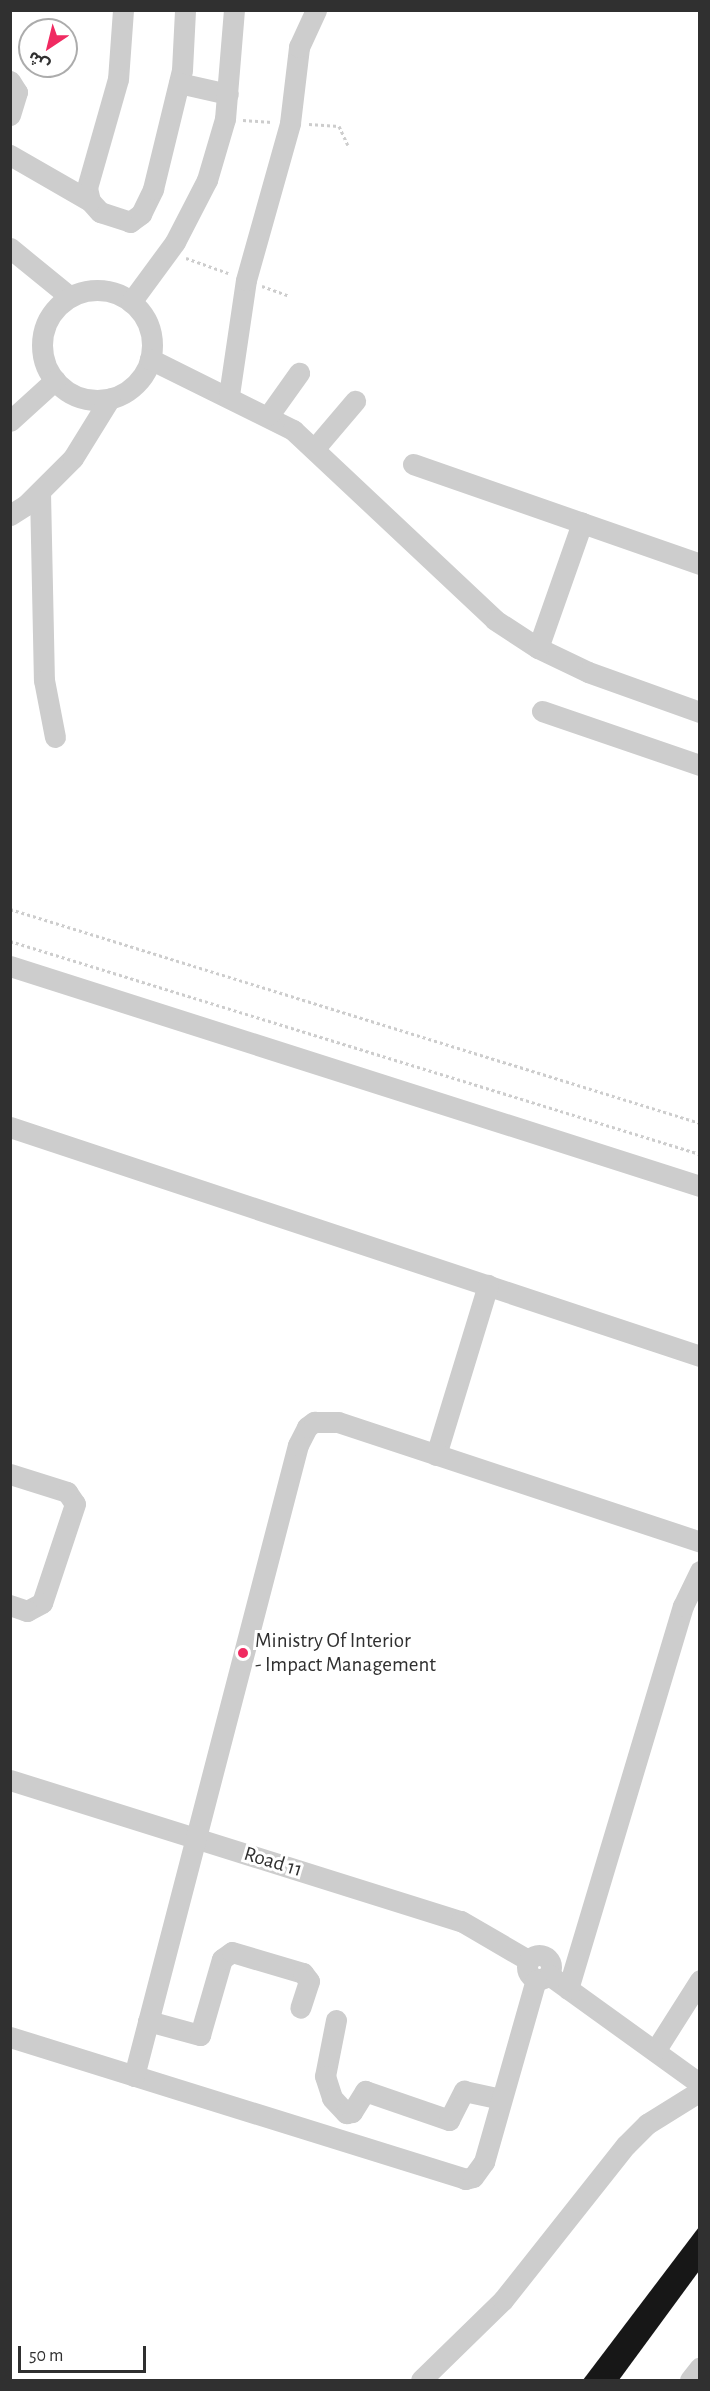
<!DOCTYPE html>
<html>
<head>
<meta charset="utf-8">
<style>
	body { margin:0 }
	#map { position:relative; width:710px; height:2391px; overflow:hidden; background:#fff; font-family:"Alegreya Sans","Noto Sans Arabic",sans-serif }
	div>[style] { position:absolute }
	.building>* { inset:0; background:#171717 }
	.path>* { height:3px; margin-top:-1.5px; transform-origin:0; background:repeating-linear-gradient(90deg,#cdcdcd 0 3px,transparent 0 6px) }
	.minor>* { height:21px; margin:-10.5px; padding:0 10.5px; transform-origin:10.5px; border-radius:10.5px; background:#cdcdcd }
	.minor>.ring { margin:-10.5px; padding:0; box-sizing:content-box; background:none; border:21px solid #cdcdcd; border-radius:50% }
	.dots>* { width:16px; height:16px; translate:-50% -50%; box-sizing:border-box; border:3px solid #fff; border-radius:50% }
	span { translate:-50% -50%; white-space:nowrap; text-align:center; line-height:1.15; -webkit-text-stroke:6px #fff; paint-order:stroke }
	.poi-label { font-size:21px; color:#303030 }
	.left { translate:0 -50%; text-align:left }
	.street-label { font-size:21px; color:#303030 }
	.frame { position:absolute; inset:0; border:12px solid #303030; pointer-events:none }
	.north { position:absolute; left:18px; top:18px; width:60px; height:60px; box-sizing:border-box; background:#fff; border:2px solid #acacac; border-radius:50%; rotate:215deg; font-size:16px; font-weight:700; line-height:24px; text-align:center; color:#303030 }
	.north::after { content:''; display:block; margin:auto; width:21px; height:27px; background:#f02a61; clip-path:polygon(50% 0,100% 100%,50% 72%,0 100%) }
	.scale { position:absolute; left:18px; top:2346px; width:128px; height:27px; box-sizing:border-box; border:3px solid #303030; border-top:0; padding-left:8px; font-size:18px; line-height:21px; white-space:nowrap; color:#303030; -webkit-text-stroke:4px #fff; paint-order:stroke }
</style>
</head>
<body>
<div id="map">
	<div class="building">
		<div style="clip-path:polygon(699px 2227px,699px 2271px,619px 2380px,583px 2380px)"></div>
	</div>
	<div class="path">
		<div style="left:243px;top:120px;width:29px;rotate:4deg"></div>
		<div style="left:309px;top:124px;width:30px;rotate:4deg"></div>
		<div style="left:339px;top:126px;width:21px;rotate:65deg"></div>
		<div style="left:186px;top:258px;width:45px;rotate:19.7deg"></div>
		<div style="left:262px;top:286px;width:29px;rotate:20deg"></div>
		<div style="left:10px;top:909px;width:722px;rotate:17.23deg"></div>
		<div style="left:10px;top:941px;width:722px;rotate:17.16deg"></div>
	</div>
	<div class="minor">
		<div style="left:123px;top:10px;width:69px;rotate:94.1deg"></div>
		<div style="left:118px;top:79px;width:113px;rotate:105.9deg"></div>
		<div style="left:87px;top:188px;width:13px;rotate:77deg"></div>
		<div style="left:90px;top:201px;width:15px;rotate:48deg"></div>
		<div style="left:100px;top:212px;width:32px;rotate:18deg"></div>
		<div style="left:130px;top:222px;width:14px;rotate:-36deg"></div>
		<div style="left:141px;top:214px;width:28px;rotate:-64deg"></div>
		<div style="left:153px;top:189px;width:122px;rotate:-76.3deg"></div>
		<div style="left:182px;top:70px;width:60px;rotate:-87.1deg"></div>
		<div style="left:10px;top:81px;width:13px;rotate:58deg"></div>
		<div style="left:17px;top:92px;width:24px;rotate:107deg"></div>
		<div style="left:179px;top:83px;width:50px;rotate:12.7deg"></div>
		<div style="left:10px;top:155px;width:92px;rotate:29.9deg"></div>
		<div style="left:10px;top:248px;width:77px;rotate:39.2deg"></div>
		<div class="ring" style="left:42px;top:290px;width:89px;height:89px"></div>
		<div style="left:131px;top:302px;width:74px;rotate:-53.7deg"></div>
		<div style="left:175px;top:242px;width:70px;rotate:-62.7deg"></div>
		<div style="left:207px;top:180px;width:64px;rotate:-73.6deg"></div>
		<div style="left:225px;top:119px;width:109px;rotate:-85.3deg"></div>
		<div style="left:150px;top:359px;width:160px;rotate:26.4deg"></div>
		<div style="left:293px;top:430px;width:277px;rotate:43.2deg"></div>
		<div style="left:495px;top:620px;width:51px;rotate:33.1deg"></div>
		<div style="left:538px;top:648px;width:55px;rotate:25.6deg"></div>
		<div style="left:588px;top:672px;width:119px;rotate:19.7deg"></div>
		<div style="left:229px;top:395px;width:116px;rotate:-81.6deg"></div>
		<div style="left:246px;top:280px;width:163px;rotate:-74.3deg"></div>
		<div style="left:290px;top:123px;width:77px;rotate:-83.2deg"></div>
		<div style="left:299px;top:47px;width:41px;rotate:-65.3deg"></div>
		<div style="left:269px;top:415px;width:52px;rotate:-54.5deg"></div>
		<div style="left:10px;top:421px;width:61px;rotate:-42.3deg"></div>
		<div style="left:315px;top:448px;width:62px;rotate:-49.6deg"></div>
		<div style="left:413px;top:464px;width:304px;rotate:19.2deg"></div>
		<div style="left:40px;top:492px;width:188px;rotate:88.8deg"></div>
		<div style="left:44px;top:680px;width:58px;rotate:79.1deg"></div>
		<div style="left:10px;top:515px;width:19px;rotate:-32deg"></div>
		<div style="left:26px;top:505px;width:66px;rotate:-45deg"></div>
		<div style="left:73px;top:458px;width:70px;rotate:-58.3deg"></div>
		<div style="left:538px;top:648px;width:133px;rotate:-70.6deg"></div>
		<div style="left:542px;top:711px;width:167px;rotate:18.9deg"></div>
		<div style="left:10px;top:966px;width:724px;rotate:17.68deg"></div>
		<div style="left:10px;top:1127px;width:727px;rotate:18.36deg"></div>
		<div style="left:436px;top:1455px;width:178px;rotate:-73deg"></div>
		<div style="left:10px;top:1474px;width:60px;rotate:17.5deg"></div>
		<div style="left:67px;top:1492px;width:14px;rotate:56deg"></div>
		<div style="left:75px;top:1504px;width:104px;rotate:108.4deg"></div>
		<div style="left:42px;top:1603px;width:17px;rotate:152deg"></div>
		<div style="left:27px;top:1611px;width:18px;rotate:-161deg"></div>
		<div style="left:10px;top:1780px;width:473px;rotate:17.4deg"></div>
		<div style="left:461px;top:1921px;width:78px;rotate:30.2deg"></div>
		<div class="ring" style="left:527px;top:1955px;width:3px;height:3px"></div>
		<div style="left:549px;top:1975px;width:186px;rotate:35.8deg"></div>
		<div style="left:568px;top:1989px;width:400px;rotate:-73.3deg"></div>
		<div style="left:683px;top:1606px;width:39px;rotate:-64deg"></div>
		<div style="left:336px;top:2020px;width:57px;rotate:101.1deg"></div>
		<div style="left:325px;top:2076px;width:23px;rotate:72deg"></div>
		<div style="left:332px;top:2098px;width:21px;rotate:47deg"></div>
		<div style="left:346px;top:2113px;width:6px;rotate:-9deg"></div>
		<div style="left:352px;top:2112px;width:25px;rotate:-58deg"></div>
		<div style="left:365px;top:2091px;width:89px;rotate:19deg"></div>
		<div style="left:449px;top:2120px;width:33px;rotate:-63deg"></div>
		<div style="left:464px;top:2091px;width:38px;rotate:12deg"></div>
		<div style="left:148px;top:2021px;width:54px;rotate:15.1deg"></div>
		<div style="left:200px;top:2035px;width:79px;rotate:-73.9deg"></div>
		<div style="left:222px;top:1959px;width:12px;rotate:-35deg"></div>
		<div style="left:232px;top:1952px;width:74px;rotate:16.5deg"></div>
		<div style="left:303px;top:1973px;width:10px;rotate:53deg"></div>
		<div style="left:309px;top:1981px;width:28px;rotate:108deg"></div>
		<div style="left:10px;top:2037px;width:477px;rotate:17.3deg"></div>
		<div style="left:465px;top:2179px;width:8px;rotate:-14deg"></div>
		<div style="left:473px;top:2177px;width:19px;rotate:-54deg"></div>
		<div style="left:484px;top:2162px;width:189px;rotate:-74.1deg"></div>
		<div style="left:655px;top:2051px;width:84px;rotate:-57.6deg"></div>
		<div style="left:134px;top:2076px;width:652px;rotate:-75.43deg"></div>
		<div style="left:298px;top:1445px;width:20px;rotate:-63deg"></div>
		<div style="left:307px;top:1427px;width:9px;rotate:-36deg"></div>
		<div style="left:314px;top:1422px;width:24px"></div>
		<div style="left:338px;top:1422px;width:381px;rotate:18.3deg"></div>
		<div style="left:421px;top:2380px;width:115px;rotate:-44.3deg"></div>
		<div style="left:503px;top:2300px;width:198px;rotate:-51.6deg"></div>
		<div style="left:626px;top:2145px;width:30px;rotate:-45deg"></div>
		<div style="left:647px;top:2124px;width:62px;rotate:-31.9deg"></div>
		<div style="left:690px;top:2380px;width:16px;rotate:-52deg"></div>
	</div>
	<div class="dots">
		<div style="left:243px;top:1653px;background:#f02a61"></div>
	</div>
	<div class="poi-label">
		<span class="left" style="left:255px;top:1653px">Ministry Of Interior<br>- Impact Management</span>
	</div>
	<div class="street-label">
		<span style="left:273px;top:1862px;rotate:17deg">Road 11</span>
	</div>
	<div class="frame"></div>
	<div class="north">ش</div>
	<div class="scale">50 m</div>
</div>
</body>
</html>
